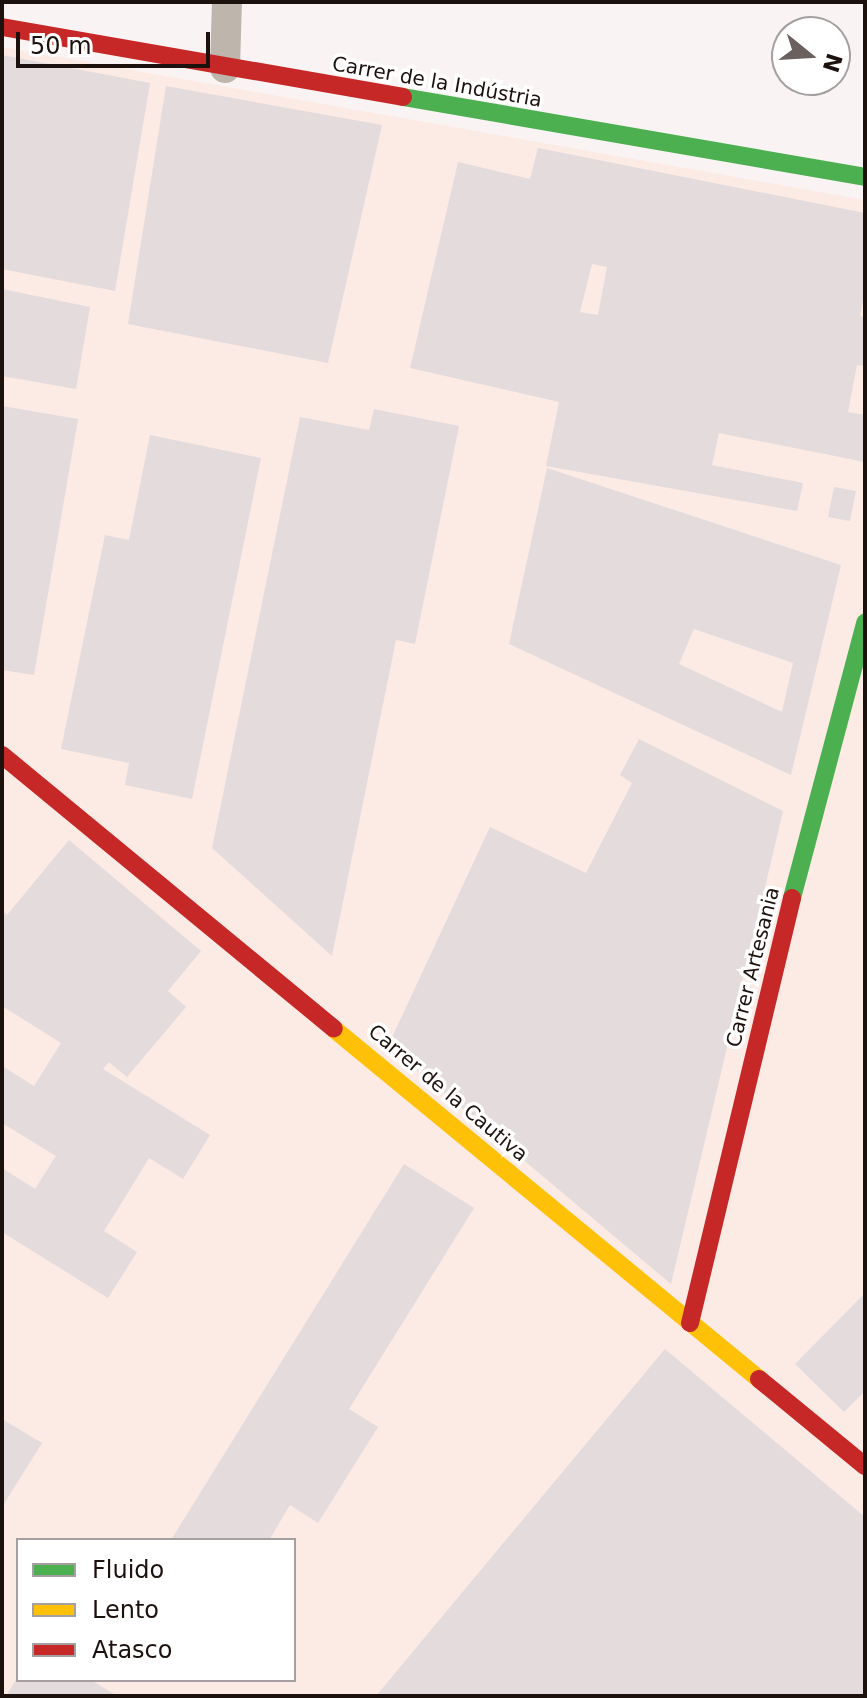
<!DOCTYPE html>
<html>
<head>
<meta charset="utf-8">
<style>
	body { margin:0 }
	#map { position:relative; width:867px; height:1698px; overflow:hidden; background:#f9f4f3; font-family:"DejaVu Sans",sans-serif }
	div>[style] { position:absolute }
	.built>* { inset:0; background:#fceae5 }
	.building>* { inset:0; background:#e4dbdc }
	.street>* { height:30px; margin:-15px; padding:0 15px; transform-origin:15px; border-radius:15px; background:#beb5ad }
	.fast>* { height:18px; margin:-9px; padding:0 9px; transform-origin:9px; border-radius:9px; background:#4caf50 }
	.slow>* { height:18px; margin:-9px; padding:0 9px; transform-origin:9px; border-radius:9px; background:#ffc107 }
	.jam>* { height:18px; margin:-9px; padding:0 9px; transform-origin:9px; border-radius:9px; background:#c62828 }
	span { translate:-50% -50%; white-space:nowrap; text-align:center; line-height:1.15; -webkit-text-stroke:7px #fff; paint-order:stroke }
	.street-label { font-size:20px; color:#1d110e }
	.frame { position:absolute; inset:0; border:4px solid #1d110e; pointer-events:none }
	.legend { position:absolute; left:16px; top:1538px; width:280px; height:144px; box-sizing:border-box; background:#fff; border:2px solid #a5a09f; margin:0; padding:10px 14px; list-style:none; font-size:24px; color:#1d110e }
	.legend li { display:flex; align-items:center; gap:16px; height:40px }
	.legend b { width:40px; border:2px solid #a5a09f }
	.north { position:absolute; left:771px; top:16px; width:80px; height:80px; box-sizing:border-box; background:#fff; border:2px solid #a5a09f; border-radius:50%; rotate:108deg; font-size:22px; font-weight:700; line-height:32px; text-align:center; color:#1d110e }
	.north::after { content:''; display:block; margin:auto; width:28px; height:36px; background:#6a605e; clip-path:polygon(50% 0,100% 100%,50% 72%,0 100%) }
	.scale { position:absolute; left:16px; top:32px; width:194px; height:36px; box-sizing:border-box; border:4px solid #1d110e; border-top:0; padding-left:10px; font-size:24px; line-height:28px; white-space:nowrap; color:#1d110e; -webkit-text-stroke:6px #fff; paint-order:stroke }
</style>
</head>
<body>
<div id="map">
	<div class="built">
		<div style="clip-path:polygon(evenodd,2px 47px,865px 200px,865px 1696px,2px 1696px,2px 47px,18px 1540px,294px 1540px,294px 1680px,18px 1680px,18px 1540px)"></div>
	</div>
	<div class="building">
		<div style="clip-path:polygon(2px 55px,150px 83px,115px 291px,2px 269px)"></div>
		<div style="clip-path:polygon(166px 86px,382px 125px,328px 363px,128px 324px)"></div>
		<div style="clip-path:polygon(evenodd,538px 148px,865px 213px,865px 290px,860px 316px,865px 317px,865px 366px,857px 365px,848px 412px,865px 415px,865px 462px,719px 433px,712px 465px,803px 483px,797px 511px,546px 466px,559px 402px,410px 368px,458px 162px,530px 179px,538px 148px,592px 264px,607px 267px,598px 315px,580px 312px,592px 264px)"></div>
		<div style="clip-path:polygon(2px 289px,90px 307px,76px 389px,2px 376px)"></div>
		<div style="clip-path:polygon(2px 406px,78px 419px,34px 675px,2px 670px)"></div>
		<div style="clip-path:polygon(374px 409px,459px 426px,415px 644px,396px 640px,332px 956px,212px 848px,300px 417px,369px 430px)"></div>
		<div style="clip-path:polygon(150px 435px,261px 458px,192px 799px,125px 785px,129px 763px,61px 749px,105px 535px,129px 540px)"></div>
		<div style="clip-path:polygon(evenodd,547px 468px,841px 565px,791px 775px,509px 644px,547px 468px,694px 629px,793px 663px,782px 712px,679px 664px,694px 629px)"></div>
		<div style="clip-path:polygon(834px 487px,856px 491px,850px 521px,828px 517px)"></div>
		<div style="clip-path:polygon(639px 739px,783px 811px,671px 1284px,388px 1046px,490px 827px,586px 873px,632px 783px,620px 775px)"></div>
		<div style="clip-path:polygon(69px 840px,201px 951px,168px 991px,186px 1007px,127px 1077px,109px 1062px,103px 1069px,210px 1135px,183px 1179px,149px 1158px,124px 1199px,104px 1231px,137px 1252px,108px 1298px,2px 1232px,2px 1168px,35px 1189px,56px 1156px,2px 1123px,2px 1066px,34px 1086px,61px 1043px,2px 1006px,2px 911px,7px 915px)"></div>
		<div style="clip-path:polygon(404px 1164px,474px 1208px,349px 1409px,378px 1427px,318px 1523px,290px 1505px,269px 1540px,171px 1540px)"></div>
		<div style="clip-path:polygon(865px 1293px,865px 1391px,844px 1412px,795px 1364px)"></div>
		<div style="clip-path:polygon(665px 1349px,865px 1517px,865px 1696px,376px 1696px)"></div>
		<div style="clip-path:polygon(2px 1419px,42px 1443px,2px 1507px)"></div>
		<div style="clip-path:polygon(18px 1676px,18px 1680px,91px 1680px,117px 1696px,6px 1696px)"></div>
	</div>
	<div class="street">
		<div style="left:225px;top:68px;width:66px;rotate:-88.3deg"></div>
	</div>
	<div class="fast">
		<div style="left:403px;top:97px;width:469px;rotate:9.8deg"></div>
		<div style="left:792px;top:898px;width:285px;rotate:-75.1deg"></div>
	</div>
	<div class="slow">
		<div style="left:334px;top:1029px;width:551px;rotate:39.47deg"></div>
	</div>
	<div class="jam">
		<div style="left:2px;top:27px;width:407px;rotate:9.9deg"></div>
		<div style="left:2px;top:755px;width:430px;rotate:39.5deg"></div>
		<div style="left:690px;top:1323px;width:437px;rotate:-76.5deg"></div>
		<div style="left:759px;top:1379px;width:137px;rotate:39.4deg"></div>
	</div>
	<div class="street-label">
		<span style="left:437px;top:82px;rotate:10deg">Carrer de la Indústria</span>
		<span style="left:753px;top:967px;rotate:-76deg">Carrer Artesania</span>
		<span style="left:448px;top:1093px;rotate:40deg">Carrer de la Cautiva</span>
	</div>
	<div class="frame"></div>
	<ul class="legend">
	<li><b style="height:10px;background:#4caf50"></b>Fluido</li>
	<li><b style="height:10px;background:#ffc107"></b>Lento</li>
	<li><b style="height:10px;background:#c62828"></b>Atasco</li>
	</ul>
	<div class="north">N</div>
	<div class="scale">50 m</div>
</div>
</body>
</html>
